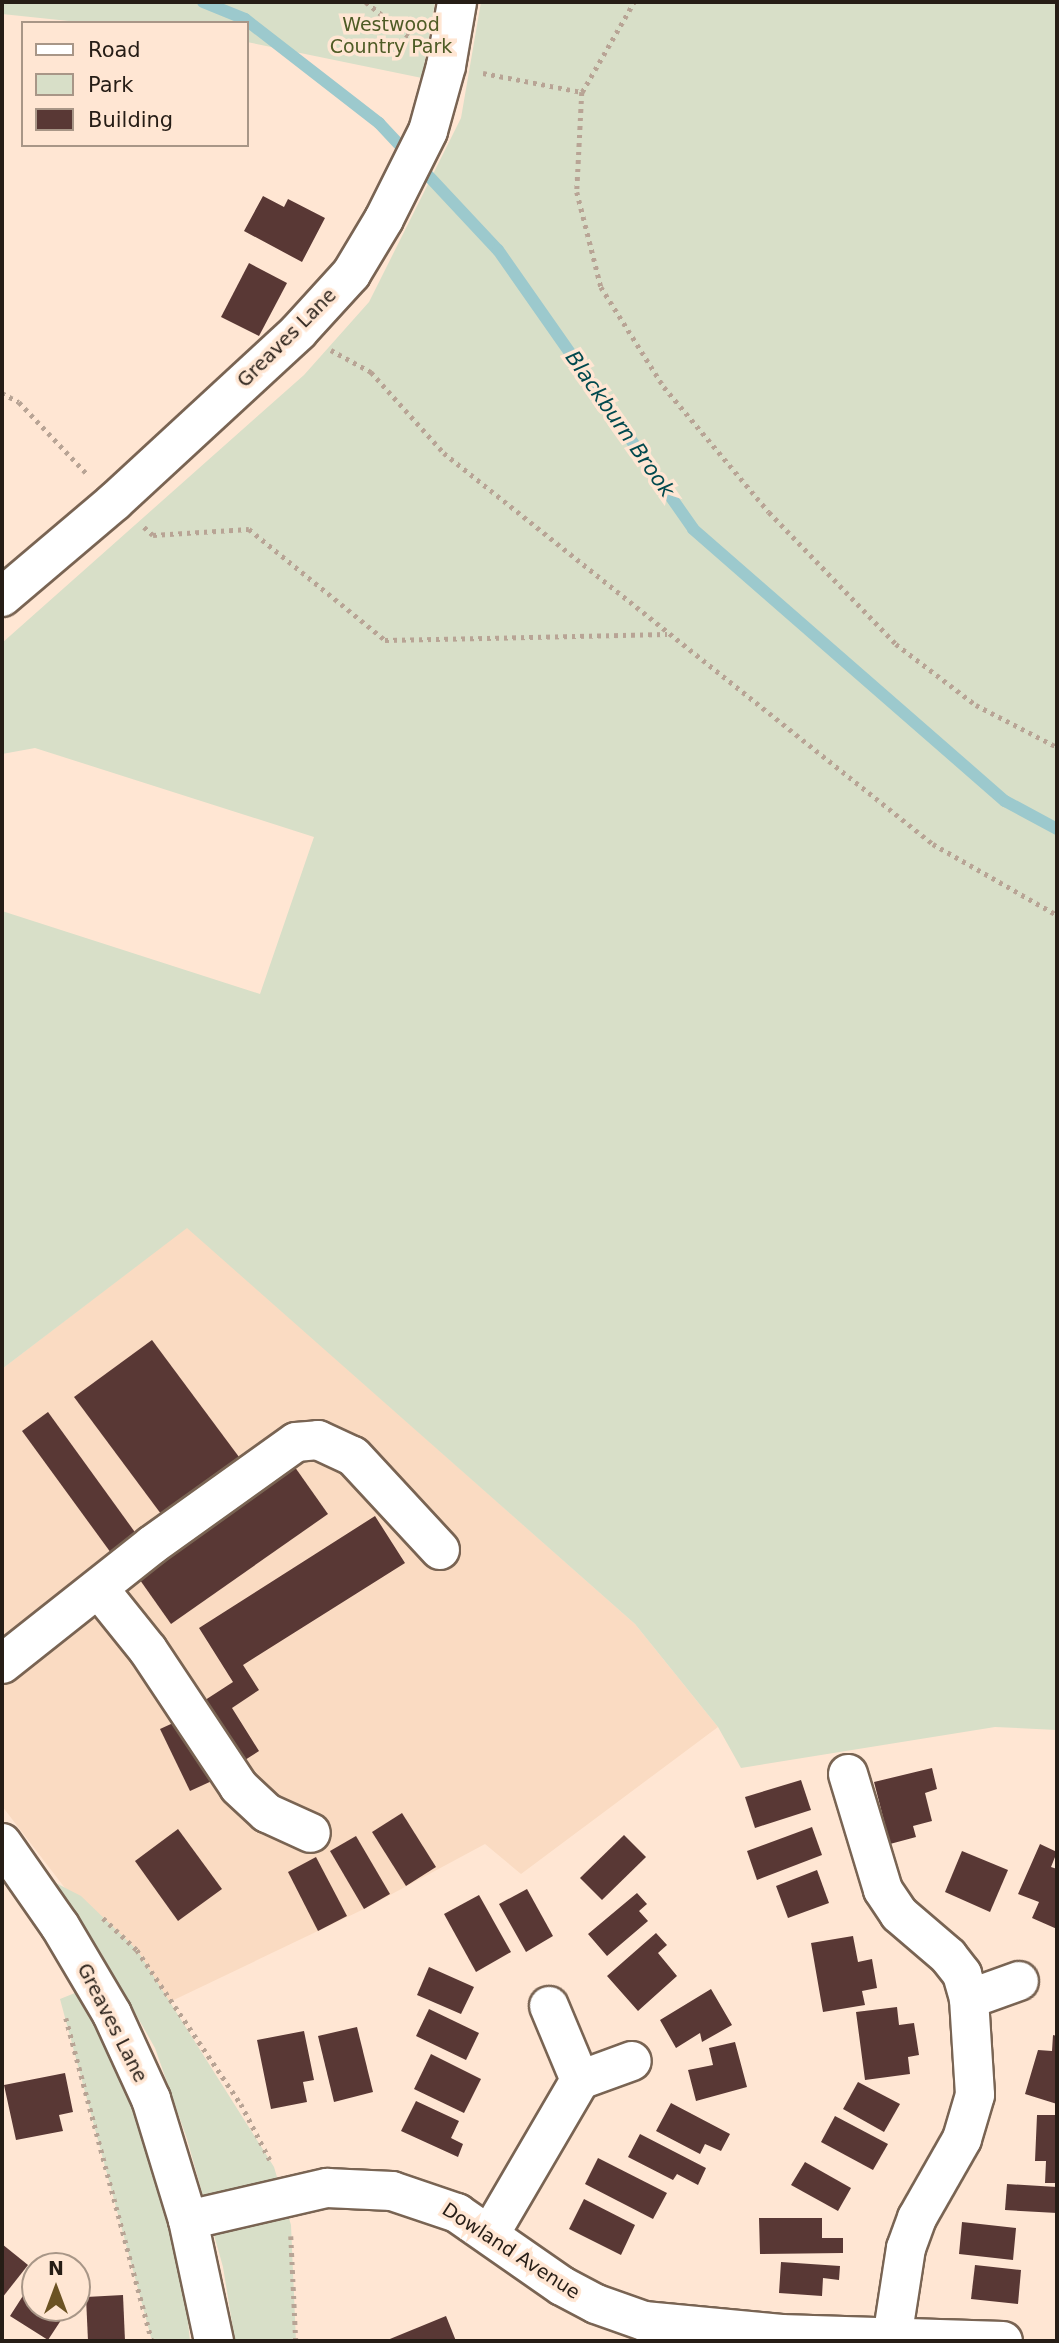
<!DOCTYPE html>
<html>
<head>
<meta charset="utf-8">
<style>
	body { margin:0 }
	#map { position:relative; width:1059px; height:2343px; overflow:hidden; background:#ffe6d3; font-family:"DejaVu Sans",sans-serif }
	div>[style] { position:absolute }
	.built>* { inset:0; background:#fadbc2 }
	.green>* { inset:0; background:#d8dfc8 }
	.stream>* { height:12px; margin:-6px; padding:0 6px; transform-origin:6px; border-radius:6px; background:#9cc9cd }
	.building>* { inset:0; background:#593835 }
	.path>* { height:4.5px; margin-top:-2.25px; transform-origin:0; background:repeating-linear-gradient(90deg,#b8a495 0 3.5px,transparent 0 8.5px) }
	.roads { filter:drop-shadow(2px 0 #796453) drop-shadow(-2px 0 #796453) drop-shadow(0 2px #796453) drop-shadow(0 -2px #796453) }
	.minor>* { height:38px; margin:-19px; padding:0 19px; transform-origin:19px; border-radius:19px; background:#fff }
	span { translate:-50% -50%; white-space:nowrap; text-align:center; line-height:1.15; -webkit-text-stroke:7px #ffe6d3; paint-order:stroke }
	.park-label { font-size:19px; color:#4e5b25 }
	.street-label { font-size:19px; color:#261d16 }
	.water-label { font-size:21px; color:#01494e; font-style:italic }
	.frame { position:absolute; inset:0; border:4px solid #261d16; pointer-events:none }
	.legend { position:absolute; left:21px; top:21px; width:228px; height:126px; box-sizing:border-box; background:#ffe6d3; border:2px solid #a89687; margin:0; padding:9px 12px; list-style:none; font-size:21px; color:#261d16 }
	.legend li { display:flex; align-items:center; gap:14px; height:35px }
	.legend b { width:35px; border:2px solid #a89687 }
	.north { position:absolute; left:21px; top:2252px; width:70px; height:70px; box-sizing:border-box; background:#ffe6d3; border:2px solid #a89687; border-radius:50%; rotate:0deg; font-size:19px; font-weight:700; line-height:28px; text-align:center; color:#261d16 }
	.north::after { content:''; display:block; margin:auto; width:24px; height:32px; background:#6b5223; clip-path:polygon(50% 0,100% 100%,50% 72%,0 100%) }
</style>
</head>
<body>
<div id="map">
	<div class="built">
		<div style="clip-path:polygon(187px 1227px,635px 1624px,718px 1727px,521px 1874px,485px 1844px,364px 1909px,157px 2008px,2px 1806px,2px 1369px)"></div>
	</div>
	<div class="green">
		<div style="clip-path:polygon(2px 2px,435px 2px,422px 78px,247px 42px,247px 23px,88px 23px,2px 14px)"></div>
		<div style="clip-path:polygon(481px 2px,1057px 2px,1057px 1730px,995px 1727px,741px 1768px,718px 1727px,635px 1624px,187px 1228px,2px 1369px,2px 911px,260px 994px,314px 837px,35px 748px,2px 754px,2px 643px,304px 375px,369px 302px,461px 118px)"></div>
		<div style="clip-path:polygon(50px 1880px,81px 1896px,137px 1950px,274px 2167px,291px 2225px,296px 2341px,235px 2341px,223px 2267px,187px 2139px,155px 2048px,100px 1951px)"></div>
		<div style="clip-path:polygon(75px 1993px,109px 2050px,135px 2110px,184px 2285px,190px 2341px,152px 2341px,60px 1999px)"></div>
	</div>
	<div class="stream">
		<div style="left:203px;top:2px;width:45px;rotate:22deg"></div>
		<div style="left:245px;top:19px;width:170px;rotate:37.8deg"></div>
		<div style="left:379px;top:123px;width:174px;rotate:46.9deg"></div>
		<div style="left:498px;top:250px;width:340px;rotate:55deg"></div>
		<div style="left:693px;top:529px;width:414px;rotate:41.1deg"></div>
		<div style="left:1005px;top:801px;width:59px;rotate:28.3deg"></div>
	</div>
	<div class="building">
		<div style="clip-path:polygon(263px 196px,284px 207px,288px 199px,325px 218px,302px 262px,244px 231px)"></div>
		<div style="clip-path:polygon(249px 263px,287px 283px,259px 336px,221px 317px)"></div>
		<div style="clip-path:polygon(152px 1340px,242px 1461px,164px 1518px,74px 1397px)"></div>
		<div style="clip-path:polygon(48px 1412px,137px 1535px,111px 1553px,22px 1431px)"></div>
		<div style="clip-path:polygon(292px 1463px,328px 1514px,171px 1624px,135px 1573px)"></div>
		<div style="clip-path:polygon(375px 1516px,405px 1563px,243px 1665px,259px 1690px,232px 1708px,259px 1751px,237px 1765px,199px 1704px,233px 1682px,199px 1628px)"></div>
		<div style="clip-path:polygon(184px 1718px,214px 1780px,190px 1791px,160px 1729px)"></div>
		<div style="clip-path:polygon(932px 1768px,937px 1789px,925px 1793px,932px 1821px,913px 1826px,916px 1837px,890px 1844px,874px 1782px)"></div>
		<div style="clip-path:polygon(801px 1780px,811px 1810px,755px 1828px,745px 1797px)"></div>
		<div style="clip-path:polygon(402px 1813px,436px 1867px,406px 1886px,372px 1832px)"></div>
		<div style="clip-path:polygon(812px 1827px,822px 1855px,757px 1880px,747px 1851px)"></div>
		<div style="clip-path:polygon(178px 1829px,222px 1889px,178px 1921px,135px 1861px)"></div>
		<div style="clip-path:polygon(624px 1835px,646px 1857px,602px 1900px,580px 1878px)"></div>
		<div style="clip-path:polygon(356px 1836px,390px 1894px,364px 1909px,330px 1851px)"></div>
		<div style="clip-path:polygon(1040px 1844px,1057px 1852px,1051px 1867px,1057px 1869px,1057px 1929px,1032px 1918px,1039px 1902px,1018px 1894px)"></div>
		<div style="clip-path:polygon(962px 1851px,1008px 1870px,990px 1912px,945px 1892px)"></div>
		<div style="clip-path:polygon(316px 1857px,347px 1916px,318px 1931px,288px 1872px)"></div>
		<div style="clip-path:polygon(817px 1870px,829px 1903px,788px 1918px,776px 1886px)"></div>
		<div style="clip-path:polygon(527px 1889px,553px 1936px,526px 1952px,499px 1904px)"></div>
		<div style="clip-path:polygon(637px 1893px,647px 1904px,639px 1911px,648px 1921px,607px 1956px,588px 1934px)"></div>
		<div style="clip-path:polygon(479px 1895px,511px 1952px,476px 1972px,444px 1914px)"></div>
		<div style="clip-path:polygon(656px 1933px,667px 1945px,658px 1953px,677px 1976px,638px 2011px,607px 1976px)"></div>
		<div style="clip-path:polygon(853px 1936px,858px 1962px,872px 1959px,877px 1988px,862px 1991px,865px 2005px,823px 2012px,811px 1943px)"></div>
		<div style="clip-path:polygon(429px 1967px,474px 1987px,461px 2014px,417px 1995px)"></div>
		<div style="clip-path:polygon(711px 1989px,732px 2025px,702px 2042px,700px 2033px,676px 2048px,660px 2020px)"></div>
		<div style="clip-path:polygon(897px 2007px,899px 2025px,914px 2023px,919px 2055px,908px 2057px,910px 2074px,865px 2080px,856px 2012px)"></div>
		<div style="clip-path:polygon(429px 2009px,479px 2033px,466px 2060px,416px 2036px)"></div>
		<div style="clip-path:polygon(357px 2027px,373px 2092px,334px 2102px,318px 2036px)"></div>
		<div style="clip-path:polygon(304px 2031px,314px 2080px,303px 2082px,307px 2102px,271px 2109px,257px 2040px)"></div>
		<div style="clip-path:polygon(1053px 2035px,1057px 2036px,1057px 2104px,1025px 2094px,1038px 2050px,1052px 2051px)"></div>
		<div style="clip-path:polygon(735px 2042px,747px 2087px,696px 2101px,688px 2070px,713px 2065px,709px 2048px)"></div>
		<div style="clip-path:polygon(431px 2054px,481px 2079px,464px 2113px,414px 2089px)"></div>
		<div style="clip-path:polygon(65px 2073px,73px 2112px,59px 2115px,63px 2131px,16px 2140px,4px 2085px)"></div>
		<div style="clip-path:polygon(858px 2082px,900px 2104px,884px 2132px,843px 2109px)"></div>
		<div style="clip-path:polygon(416px 2101px,459px 2121px,451px 2138px,463px 2144px,458px 2157px,401px 2131px)"></div>
		<div style="clip-path:polygon(671px 2103px,730px 2134px,721px 2151px,705px 2144px,700px 2154px,656px 2131px)"></div>
		<div style="clip-path:polygon(1037px 2115px,1057px 2115px,1057px 2183px,1045px 2183px,1046px 2161px,1035px 2161px)"></div>
		<div style="clip-path:polygon(835px 2116px,888px 2144px,873px 2170px,821px 2142px)"></div>
		<div style="clip-path:polygon(640px 2134px,706px 2168px,698px 2185px,677px 2174px,673px 2180px,628px 2157px)"></div>
		<div style="clip-path:polygon(598px 2158px,667px 2193px,653px 2219px,585px 2184px)"></div>
		<div style="clip-path:polygon(805px 2162px,851px 2188px,838px 2211px,791px 2185px)"></div>
		<div style="clip-path:polygon(1007px 2184px,1057px 2187px,1057px 2213px,1005px 2210px)"></div>
		<div style="clip-path:polygon(584px 2199px,635px 2225px,621px 2255px,569px 2229px)"></div>
		<div style="clip-path:polygon(759px 2218px,822px 2218px,822px 2238px,843px 2238px,843px 2253px,760px 2254px)"></div>
		<div style="clip-path:polygon(962px 2222px,1016px 2228px,1013px 2260px,959px 2254px)"></div>
		<div style="clip-path:polygon(2px 2244px,28px 2265px,2px 2298px)"></div>
		<div style="clip-path:polygon(781px 2262px,840px 2266px,839px 2280px,823px 2278px,822px 2296px,779px 2293px)"></div>
		<div style="clip-path:polygon(975px 2265px,1021px 2270px,1018px 2304px,971px 2299px)"></div>
		<div style="clip-path:polygon(35px 2277px,35px 2308px,69px 2308px,48px 2340px,10px 2316px)"></div>
		<div style="clip-path:polygon(123px 2295px,125px 2341px,88px 2341px,86px 2297px)"></div>
		<div style="clip-path:polygon(446px 2316px,456px 2341px,385px 2341px)"></div>
	</div>
	<div class="path">
		<div style="left:366px;top:2px;width:58px;rotate:38.7deg"></div>
		<div style="left:483px;top:73px;width:101px;rotate:10.9deg"></div>
		<div style="left:582px;top:92px;width:104px;rotate:-60deg"></div>
		<div style="left:582px;top:92px;width:100px;rotate:92.9deg"></div>
		<div style="left:577px;top:192px;width:98px;rotate:75.8deg"></div>
		<div style="left:601px;top:287px;width:118px;rotate:57.8deg"></div>
		<div style="left:664px;top:387px;width:163px;rotate:50deg"></div>
		<div style="left:769px;top:512px;width:183px;rotate:46.1deg"></div>
		<div style="left:896px;top:644px;width:101px;rotate:37.3deg"></div>
		<div style="left:976px;top:705px;width:91px;rotate:27.4deg"></div>
		<div style="left:331px;top:350px;width:46px;rotate:28.8deg"></div>
		<div style="left:371px;top:372px;width:109px;rotate:48deg"></div>
		<div style="left:444px;top:453px;width:626px;rotate:38.65deg"></div>
		<div style="left:933px;top:844px;width:143px;rotate:29.8deg"></div>
		<div style="left:2px;top:393px;width:19px;rotate:28deg"></div>
		<div style="left:19px;top:402px;width:99px;rotate:46.6deg"></div>
		<div style="left:144px;top:527px;width:12px;rotate:42deg"></div>
		<div style="left:153px;top:535px;width:96px;rotate:-3.6deg"></div>
		<div style="left:249px;top:529px;width:176px;rotate:39.2deg"></div>
		<div style="left:385px;top:640px;width:282px;rotate:-1.2deg"></div>
		<div style="left:103px;top:1918px;width:47px;rotate:43.3deg"></div>
		<div style="left:137px;top:1950px;width:186px;rotate:56deg"></div>
		<div style="left:241px;top:2104px;width:63px;rotate:62.6deg"></div>
		<div style="left:66px;top:2018px;width:334px;rotate:75.1deg"></div>
		<div style="left:291px;top:2236px;width:105px;rotate:87.3deg"></div>
	</div>
	<div class="roads">
		<div class="minor">
			<div style="left:2px;top:597px;width:147px;rotate:-40.3deg"></div>
			<div style="left:114px;top:502px;width:251px;rotate:-42.7deg"></div>
			<div style="left:298px;top:332px;width:79px;rotate:-47.6deg"></div>
			<div style="left:351px;top:274px;width:64px;rotate:-59deg"></div>
			<div style="left:384px;top:219px;width:98px;rotate:-63.4deg"></div>
			<div style="left:428px;top:131px;width:67px;rotate:-74.5deg"></div>
			<div style="left:446px;top:66px;width:65px;rotate:-80.2deg"></div>
			<div style="left:99px;top:1589px;width:78px;rotate:51.2deg"></div>
			<div style="left:148px;top:1650px;width:164px;rotate:56.4deg"></div>
			<div style="left:239px;top:1787px;width:38px;rotate:43deg"></div>
			<div style="left:267px;top:1813px;width:48px;rotate:24.4deg"></div>
			<div style="left:2px;top:1664px;width:191px;rotate:-38.4deg"></div>
			<div style="left:152px;top:1545px;width:177px;rotate:-35.6deg"></div>
			<div style="left:296px;top:1442px;width:22px;rotate:-5deg"></div>
			<div style="left:318px;top:1440px;width:38px;rotate:25deg"></div>
			<div style="left:353px;top:1456px;width:128px;rotate:47.2deg"></div>
			<div style="left:848px;top:1774px;width:121px;rotate:73.2deg"></div>
			<div style="left:883px;top:1890px;width:29px;rotate:56deg"></div>
			<div style="left:899px;top:1914px;width:65px;rotate:40.6deg"></div>
			<div style="left:948px;top:1956px;width:23px;rotate:52deg"></div>
			<div style="left:962px;top:1974px;width:26px;rotate:74deg"></div>
			<div style="left:969px;top:1999px;width:96px;rotate:86.4deg"></div>
			<div style="left:975px;top:2095px;width:46px;rotate:106.5deg"></div>
			<div style="left:962px;top:2139px;width:91px;rotate:119.7deg"></div>
			<div style="left:917px;top:2218px;width:32px;rotate:110deg"></div>
			<div style="left:906px;top:2248px;width:91px;rotate:98.8deg"></div>
			<div style="left:2px;top:1843px;width:101px;rotate:55.1deg"></div>
			<div style="left:60px;top:1926px;width:102px;rotate:59.4deg"></div>
			<div style="left:112px;top:2014px;width:94px;rotate:65.4deg"></div>
			<div style="left:151px;top:2099px;width:127px;rotate:73deg"></div>
			<div style="left:188px;top:2220px;width:124px;rotate:77.9deg"></div>
			<div style="left:969px;top:1999px;width:53px;rotate:-19.8deg"></div>
			<div style="left:549px;top:2006px;width:80px;rotate:67.3deg"></div>
			<div style="left:188px;top:2220px;width:143px;rotate:-13deg"></div>
			<div style="left:327px;top:2188px;width:65px;rotate:2.6deg"></div>
			<div style="left:392px;top:2191px;width:69px;rotate:18.7deg"></div>
			<div style="left:457px;top:2213px;width:128px;rotate:34.8deg"></div>
			<div style="left:562px;top:2286px;width:38px;rotate:28deg"></div>
			<div style="left:596px;top:2304px;width:51px;rotate:19.5deg"></div>
			<div style="left:644px;top:2321px;width:138px;rotate:5.4deg"></div>
			<div style="left:781px;top:2334px;width:222px;rotate:1.8deg"></div>
			<div style="left:490px;top:2234px;width:178px;rotate:-59.7deg"></div>
			<div style="left:580px;top:2080px;width:55px;rotate:-20.1deg"></div>
		</div>
	</div>
	<div class="park-label">
		<span style="left:391px;top:36px">Westwood<br>Country Park</span>
	</div>
	<div class="street-label">
		<span style="left:287px;top:338px;rotate:-45deg">Greaves Lane</span>
		<span style="left:112px;top:2023px;rotate:63deg">Greaves Lane</span>
		<span style="left:511px;top:2251px;rotate:33deg">Dowland Avenue</span>
	</div>
	<div class="water-label">
		<span style="left:620px;top:424px;rotate:55deg">Blackburn Brook</span>
	</div>
	<div class="frame"></div>
	<ul class="legend">
	<li><b style="height:9px;background:#fff"></b>Road</li>
	<li><b style="height:19px;background:#d8dfc8"></b>Park</li>
	<li><b style="height:19px;background:#593835"></b>Building</li>
	</ul>
	<div class="north">N</div>
</div>
</body>
</html>
